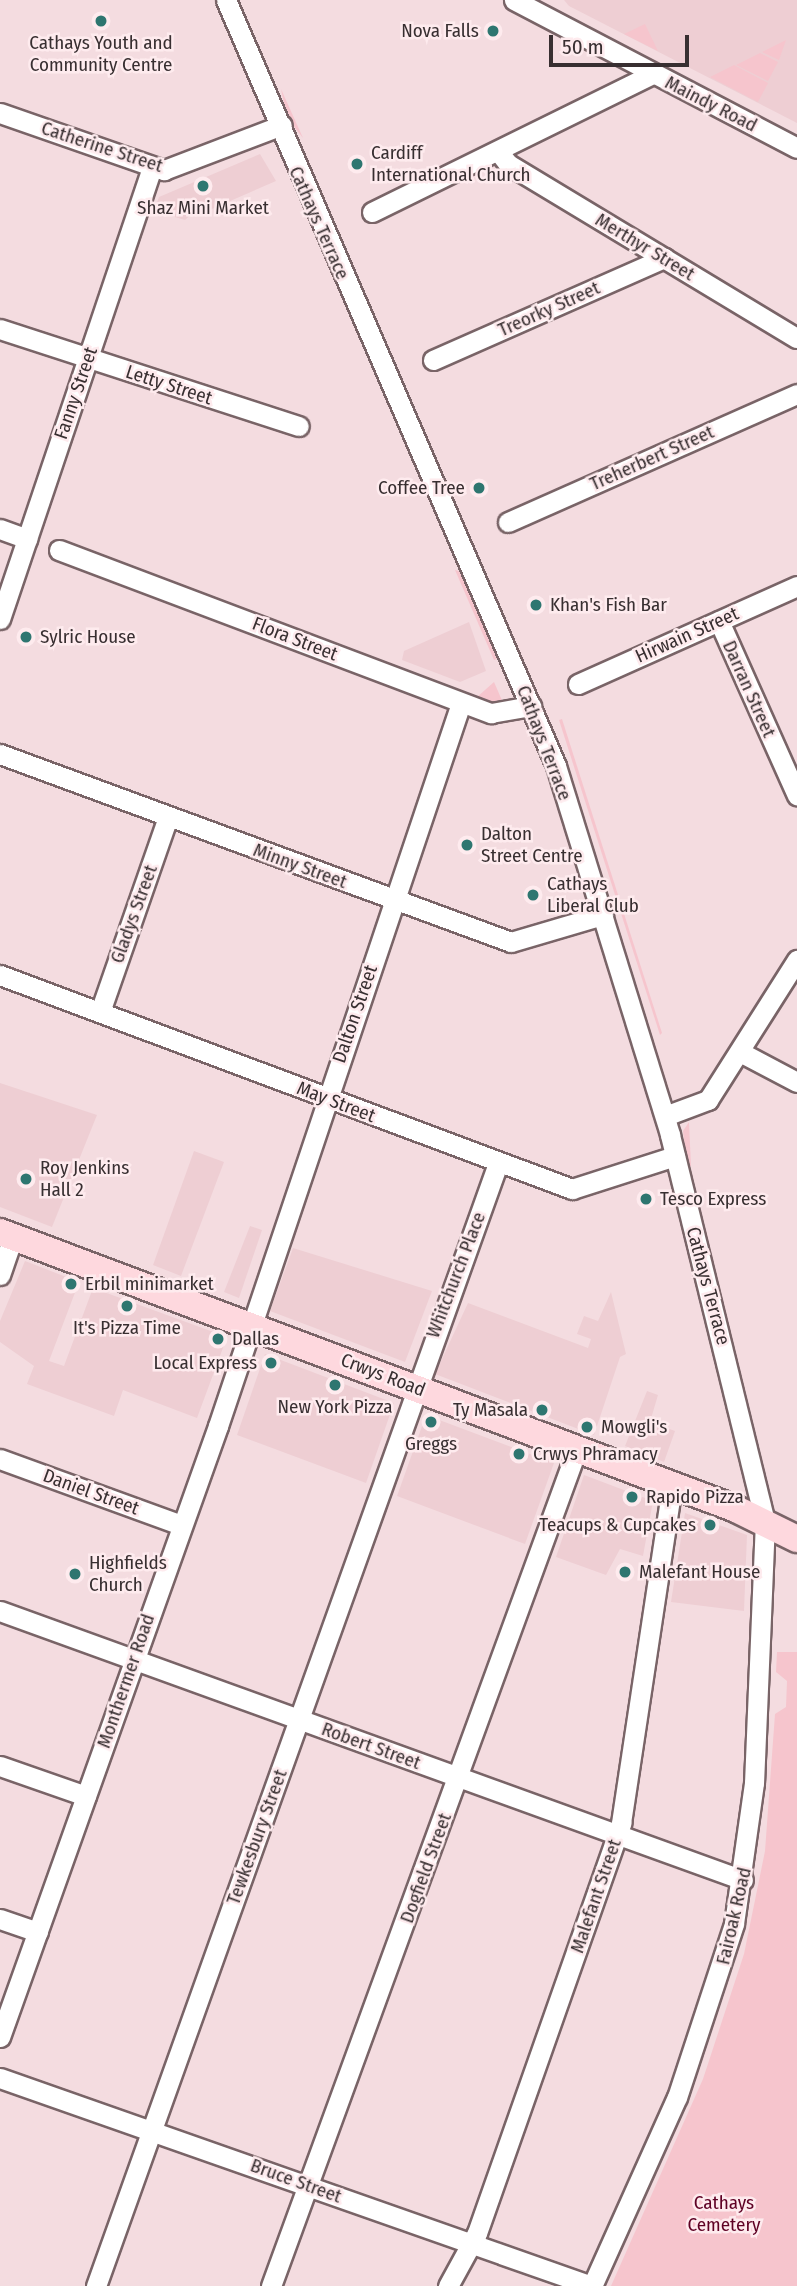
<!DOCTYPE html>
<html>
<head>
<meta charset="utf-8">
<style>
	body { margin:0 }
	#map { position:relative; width:797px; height:2286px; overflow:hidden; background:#f4dce0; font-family:"Fira Sans Condensed",sans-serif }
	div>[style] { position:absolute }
	.built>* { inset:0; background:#eeced3 }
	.green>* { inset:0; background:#f6c5cd }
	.roads { filter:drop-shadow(2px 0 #796467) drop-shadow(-2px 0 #796467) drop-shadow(0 2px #796467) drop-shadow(0 -2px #796467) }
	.minor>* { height:19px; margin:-9.5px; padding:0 9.5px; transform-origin:9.5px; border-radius:9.5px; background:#fff }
	.major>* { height:26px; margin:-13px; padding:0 13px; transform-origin:13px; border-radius:13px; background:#fed8de }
	.dots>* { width:19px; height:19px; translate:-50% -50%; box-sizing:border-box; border:4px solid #feebee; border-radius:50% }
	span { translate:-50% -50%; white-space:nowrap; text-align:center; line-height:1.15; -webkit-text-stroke:5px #feebee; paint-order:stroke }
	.poi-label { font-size:19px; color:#382f31 }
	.right { translate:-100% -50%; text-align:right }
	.left { translate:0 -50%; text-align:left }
	.street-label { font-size:19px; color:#382f31 }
	.park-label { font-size:19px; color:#5e0124 }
	.scale { position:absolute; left:549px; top:35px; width:140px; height:32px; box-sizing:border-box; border:4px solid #382f31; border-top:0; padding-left:9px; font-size:21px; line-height:24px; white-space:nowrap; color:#382f31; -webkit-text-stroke:5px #feebee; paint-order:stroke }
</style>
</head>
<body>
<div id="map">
	<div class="built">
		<div style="clip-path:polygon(564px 0,797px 0,797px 123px,569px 6px)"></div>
		<div style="clip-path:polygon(260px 154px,276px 181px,205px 212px,202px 205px,185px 220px,154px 211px,159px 197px)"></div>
		<div style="clip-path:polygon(469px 622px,486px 671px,460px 682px,402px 660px,404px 651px)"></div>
		<div style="clip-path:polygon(0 1083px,97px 1115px,52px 1227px,0 1207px)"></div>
		<div style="clip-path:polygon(194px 1151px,224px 1162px,181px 1276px,153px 1265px)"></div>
		<div style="clip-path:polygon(250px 1226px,262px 1230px,239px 1298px,224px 1292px)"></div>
		<div style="clip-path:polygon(293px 1248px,432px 1291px,405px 1362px,270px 1311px)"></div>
		<div style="clip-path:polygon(25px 1261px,79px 1282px,49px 1361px,64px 1366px,93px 1288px,227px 1337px,197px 1418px,123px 1390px,114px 1416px,27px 1384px,34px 1366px,0 1342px,0 1321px)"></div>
		<div style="clip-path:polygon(611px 1292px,626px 1354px,620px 1357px,594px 1435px,435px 1374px,468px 1303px,588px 1348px,591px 1339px,577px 1334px,584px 1316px,598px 1321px)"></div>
		<div style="clip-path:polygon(265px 1354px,394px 1403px,366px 1483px,237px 1435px)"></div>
		<div style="clip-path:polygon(647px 1391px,658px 1395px,650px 1422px,675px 1431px,664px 1462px,625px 1446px)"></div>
		<div style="clip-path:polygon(426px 1415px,554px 1463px,525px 1544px,397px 1496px)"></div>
		<div style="clip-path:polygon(584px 1475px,653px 1501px,643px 1556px,620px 1549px,606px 1575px,556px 1557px)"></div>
		<div style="clip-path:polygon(685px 1513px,747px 1535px,744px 1611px,671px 1602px)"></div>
	</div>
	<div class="green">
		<div style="clip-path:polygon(645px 24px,658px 51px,624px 34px)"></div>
		<div style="clip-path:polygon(786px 40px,779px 60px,762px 52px)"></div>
		<div style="clip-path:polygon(760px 53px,778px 62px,768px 81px,736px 65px)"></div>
		<div style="clip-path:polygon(734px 65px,768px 83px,758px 102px,710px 77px)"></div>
		<div style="clip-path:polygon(281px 89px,303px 138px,287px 118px)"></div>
		<div style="clip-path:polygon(455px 570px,462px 572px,499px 658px,494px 660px)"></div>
		<div style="clip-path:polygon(494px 682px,504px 705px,476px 698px)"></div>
		<div style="clip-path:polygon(562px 719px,662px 1033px,660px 1035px,559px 720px)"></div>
		<div style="clip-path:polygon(689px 1122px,691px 1166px,687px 1167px,683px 1131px)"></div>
		<div style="clip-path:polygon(777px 1652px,797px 1652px,797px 2286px,611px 2286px,703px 2079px,744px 1954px,765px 1851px,775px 1714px,786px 1707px,787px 1681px,776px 1672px)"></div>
	</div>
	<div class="roads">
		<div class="minor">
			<div style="left:226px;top:0;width:834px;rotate:66.69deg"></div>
			<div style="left:556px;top:766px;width:386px;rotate:72.8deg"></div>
			<div style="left:670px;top:1135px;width:398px;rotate:76.2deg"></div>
			<div style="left:765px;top:1521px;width:262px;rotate:92.4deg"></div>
			<div style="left:754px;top:1783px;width:142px;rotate:98.1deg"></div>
			<div style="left:734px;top:1924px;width:182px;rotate:108.2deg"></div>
			<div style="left:677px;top:2097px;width:207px;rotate:114.2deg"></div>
			<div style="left:514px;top:0;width:319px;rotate:27.6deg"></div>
			<div style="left:0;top:113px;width:174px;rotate:19.2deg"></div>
			<div style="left:164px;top:170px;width:126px;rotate:-20.9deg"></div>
			<div style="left:498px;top:151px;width:16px;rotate:52deg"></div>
			<div style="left:508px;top:164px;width:337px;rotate:31.1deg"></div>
			<div style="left:372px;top:212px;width:312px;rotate:-26.2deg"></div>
			<div style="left:0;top:329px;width:314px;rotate:18deg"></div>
			<div style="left:433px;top:360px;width:253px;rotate:-23.8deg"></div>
			<div style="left:508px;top:522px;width:316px;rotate:-23.9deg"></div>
			<div style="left:0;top:529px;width:29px;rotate:20deg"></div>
			<div style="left:59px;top:550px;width:462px;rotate:20.7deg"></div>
			<div style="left:491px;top:713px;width:41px;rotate:-9.9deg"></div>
			<div style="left:0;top:619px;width:477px;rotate:-71.4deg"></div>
			<div style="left:719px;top:621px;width:191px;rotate:65.9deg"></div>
			<div style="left:578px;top:684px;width:240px;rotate:-24.1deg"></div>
			<div style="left:0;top:754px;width:544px;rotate:20.2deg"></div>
			<div style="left:511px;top:942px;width:96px;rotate:-16.4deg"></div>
			<div style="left:0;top:975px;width:611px;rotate:20.51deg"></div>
			<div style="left:572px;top:1189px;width:108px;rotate:-17.8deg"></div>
			<div style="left:100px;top:1012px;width:207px;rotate:-70.8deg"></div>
			<div style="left:740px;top:1052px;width:64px;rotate:27.8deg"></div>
			<div style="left:665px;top:1116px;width:46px;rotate:-20.4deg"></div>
			<div style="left:708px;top:1100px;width:166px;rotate:-57.6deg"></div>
			<div style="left:0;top:1275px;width:40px;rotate:-71.1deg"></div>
			<div style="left:0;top:1459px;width:193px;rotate:20deg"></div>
			<div style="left:0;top:1611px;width:790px;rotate:19.9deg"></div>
			<div style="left:0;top:1766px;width:91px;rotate:19.2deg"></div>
			<div style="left:0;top:1919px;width:40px;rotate:18.9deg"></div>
			<div style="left:0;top:2037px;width:649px;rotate:-70.36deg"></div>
			<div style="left:218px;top:1426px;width:763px;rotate:-71.42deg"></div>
			<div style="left:0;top:2078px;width:627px;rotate:19.36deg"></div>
			<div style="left:96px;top:2286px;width:1193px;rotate:-70.3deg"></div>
			<div style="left:271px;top:2286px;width:891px;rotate:-69.92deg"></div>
			<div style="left:448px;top:2286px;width:60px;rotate:-61.3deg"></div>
			<div style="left:477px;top:2233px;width:435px;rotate:-70.6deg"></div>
			<div style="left:621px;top:1823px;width:342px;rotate:-81.4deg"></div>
		</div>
		<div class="major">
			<div style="left:0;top:1232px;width:786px;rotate:20.62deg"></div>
			<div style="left:736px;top:1509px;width:68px;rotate:26.2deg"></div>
		</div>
	</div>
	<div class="dots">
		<div style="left:101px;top:21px;background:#2e7670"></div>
		<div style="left:493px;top:31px;background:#2e7670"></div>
		<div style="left:357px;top:164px;background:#2e7670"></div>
		<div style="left:203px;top:186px;background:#2e7670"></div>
		<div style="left:479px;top:488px;background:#2e7670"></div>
		<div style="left:536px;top:605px;background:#2e7670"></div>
		<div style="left:26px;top:637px;background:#2e7670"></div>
		<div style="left:467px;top:845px;background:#2e7670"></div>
		<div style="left:533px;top:895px;background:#2e7670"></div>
		<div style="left:26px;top:1179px;background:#2e7670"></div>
		<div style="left:646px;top:1199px;background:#2e7670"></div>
		<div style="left:71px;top:1284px;background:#2e7670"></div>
		<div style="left:127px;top:1306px;background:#2e7670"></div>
		<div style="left:218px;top:1339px;background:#2e7670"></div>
		<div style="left:271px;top:1363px;background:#2e7670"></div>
		<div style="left:335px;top:1385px;background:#2e7670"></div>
		<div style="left:542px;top:1410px;background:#2e7670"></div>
		<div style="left:431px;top:1422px;background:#2e7670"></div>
		<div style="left:587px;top:1427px;background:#2e7670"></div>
		<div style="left:519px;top:1454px;background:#2e7670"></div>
		<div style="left:632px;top:1497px;background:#2e7670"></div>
		<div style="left:710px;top:1525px;background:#2e7670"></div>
		<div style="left:625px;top:1572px;background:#2e7670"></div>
		<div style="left:75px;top:1574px;background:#2e7670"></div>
	</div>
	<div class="poi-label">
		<span class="right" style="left:479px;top:31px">Nova Falls</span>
		<span style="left:101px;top:54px">Cathays Youth and<br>Community Centre</span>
		<span class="left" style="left:371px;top:164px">Cardiff<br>International Church</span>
		<span style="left:203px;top:208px">Shaz Mini Market</span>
		<span class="right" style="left:465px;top:488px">Coffee Tree</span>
		<span class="left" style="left:550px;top:605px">Khan's Fish Bar</span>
		<span class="left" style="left:40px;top:637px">Sylric House</span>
		<span class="left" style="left:481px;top:845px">Dalton<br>Street Centre</span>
		<span class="left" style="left:547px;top:895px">Cathays<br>Liberal Club</span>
		<span class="left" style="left:40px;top:1179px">Roy Jenkins<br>Hall 2</span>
		<span class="left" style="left:660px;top:1199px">Tesco Express</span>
		<span class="left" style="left:85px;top:1284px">Erbil minimarket</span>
		<span style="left:127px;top:1328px">It's Pizza Time</span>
		<span class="left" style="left:232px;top:1339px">Dallas</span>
		<span class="right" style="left:257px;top:1363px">Local Express</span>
		<span style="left:335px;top:1407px">New York Pizza</span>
		<span class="right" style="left:528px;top:1410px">Ty Masala</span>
		<span class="left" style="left:601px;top:1427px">Mowgli's</span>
		<span style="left:431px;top:1444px">Greggs</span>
		<span class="left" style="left:533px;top:1454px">Crwys Phramacy</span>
		<span class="left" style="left:646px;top:1497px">Rapido Pizza</span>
		<span class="right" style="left:696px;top:1525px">Teacups &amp; Cupcakes</span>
		<span class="left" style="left:89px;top:1574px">Highfields<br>Church</span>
		<span class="left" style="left:639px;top:1572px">Malefant House</span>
	</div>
	<div class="street-label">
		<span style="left:711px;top:104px;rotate:27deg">Maindy Road</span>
		<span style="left:102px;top:147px;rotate:18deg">Catherine Street</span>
		<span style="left:319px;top:223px;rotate:66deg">Cathays Terrace</span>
		<span style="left:645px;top:247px;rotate:31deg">Merthyr Street</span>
		<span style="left:549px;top:309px;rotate:-24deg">Treorky Street</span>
		<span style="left:169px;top:385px;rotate:18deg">Letty Street</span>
		<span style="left:76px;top:393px;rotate:-71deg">Fanny Street</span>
		<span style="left:652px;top:458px;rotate:-24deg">Treherbert Street</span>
		<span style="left:687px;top:635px;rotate:-24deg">Hirwain Street</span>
		<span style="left:295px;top:639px;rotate:21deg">Flora Street</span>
		<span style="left:749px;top:689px;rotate:66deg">Darran Street</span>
		<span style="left:544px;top:743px;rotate:69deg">Cathays Terrace</span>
		<span style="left:300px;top:866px;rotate:20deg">Minny Street</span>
		<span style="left:134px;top:914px;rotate:-70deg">Gladys Street</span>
		<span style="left:355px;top:1014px;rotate:-71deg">Dalton Street</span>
		<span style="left:336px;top:1102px;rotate:21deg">May Street</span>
		<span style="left:456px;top:1275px;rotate:-69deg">Whitchurch Place</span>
		<span style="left:708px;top:1286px;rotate:75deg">Cathays Terrace</span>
		<span style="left:383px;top:1375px;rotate:21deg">Crwys Road</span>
		<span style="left:91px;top:1492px;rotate:20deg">Daniel Street</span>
		<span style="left:126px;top:1681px;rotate:-71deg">Monthermer Road</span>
		<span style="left:371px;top:1746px;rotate:20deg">Robert Street</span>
		<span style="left:257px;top:1837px;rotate:-70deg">Tewkesbury Street</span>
		<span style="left:426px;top:1868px;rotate:-70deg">Dogfield Street</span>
		<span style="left:596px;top:1896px;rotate:-71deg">Malefant Street</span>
		<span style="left:734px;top:1916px;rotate:-77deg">Fairoak Road</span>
		<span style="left:296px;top:2181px;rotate:20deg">Bruce Street</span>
	</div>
	<div class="park-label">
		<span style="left:724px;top:2214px">Cathays<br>Cemetery</span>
	</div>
	<div class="scale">50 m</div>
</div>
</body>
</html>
